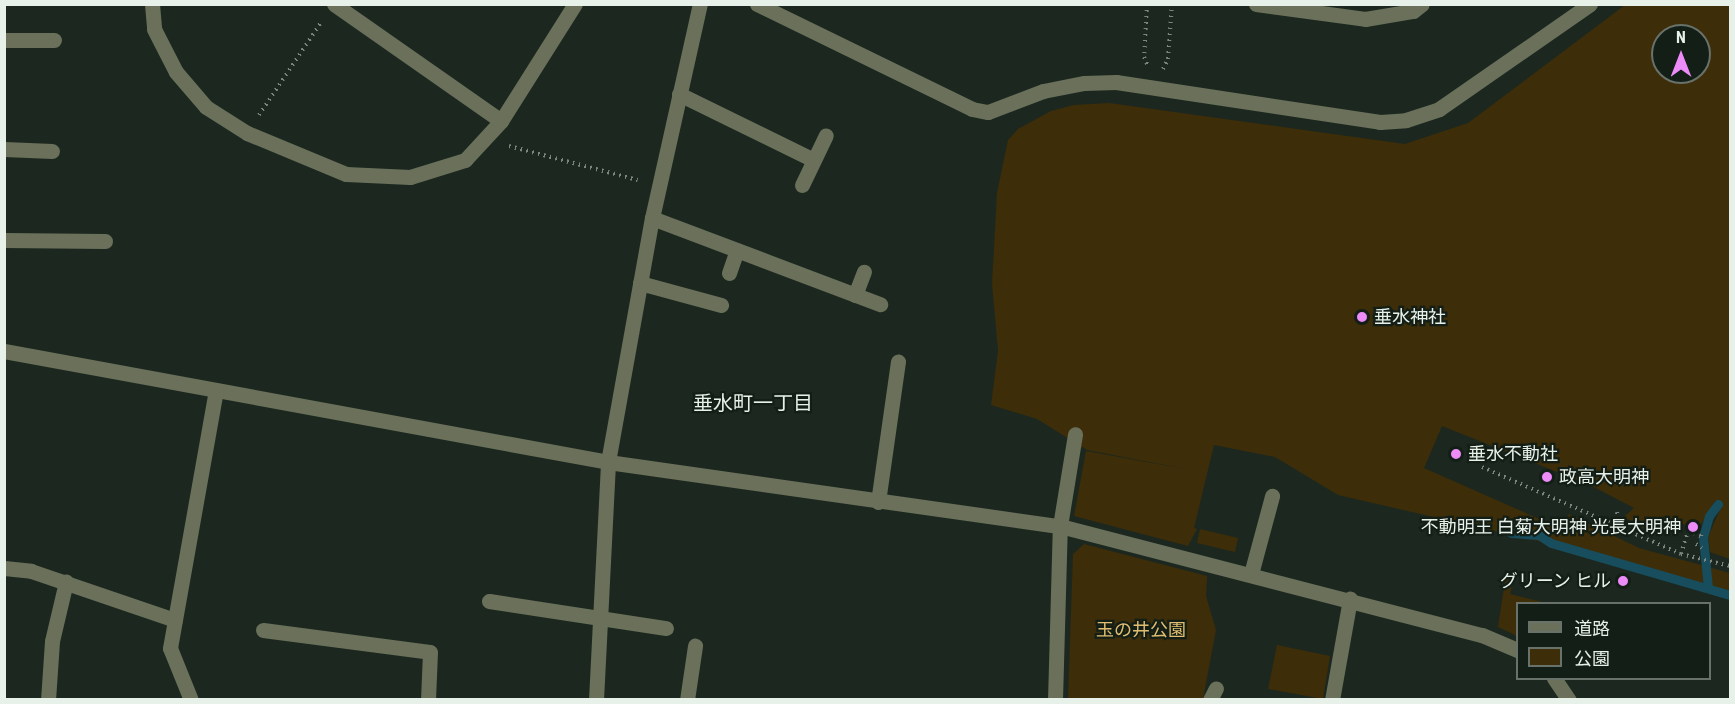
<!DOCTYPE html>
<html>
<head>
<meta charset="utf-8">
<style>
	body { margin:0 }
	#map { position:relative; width:1735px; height:704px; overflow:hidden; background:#1c281f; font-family:"Roboto Condensed","Noto Sans JP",sans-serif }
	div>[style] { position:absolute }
	.green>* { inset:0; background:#3d2d08 }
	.stream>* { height:9px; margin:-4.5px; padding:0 4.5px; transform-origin:4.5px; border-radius:4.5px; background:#174d5d }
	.path>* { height:4px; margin-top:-2px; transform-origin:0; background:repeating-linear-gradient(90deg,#7c867e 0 1.5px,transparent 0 6px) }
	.minor>* { height:15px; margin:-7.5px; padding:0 7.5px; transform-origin:7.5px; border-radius:7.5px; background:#6a705a }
	.dots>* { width:16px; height:16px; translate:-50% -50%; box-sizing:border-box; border:3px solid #121e16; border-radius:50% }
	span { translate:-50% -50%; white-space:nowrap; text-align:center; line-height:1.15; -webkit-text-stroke:4.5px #121e16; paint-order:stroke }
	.poi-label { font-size:18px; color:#e8f0ea }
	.left { translate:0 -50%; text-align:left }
	.right { translate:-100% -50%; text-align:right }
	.park-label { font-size:18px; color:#e2bd6f }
	.neighbourhood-label { font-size:20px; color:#e8f0ea }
	.frame { position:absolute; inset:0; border:6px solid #e8f0ea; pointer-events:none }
	.legend { position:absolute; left:1516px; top:602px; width:195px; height:78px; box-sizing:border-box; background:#121e16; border:2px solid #68726b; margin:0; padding:8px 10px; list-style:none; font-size:18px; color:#e8f0ea }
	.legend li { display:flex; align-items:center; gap:12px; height:30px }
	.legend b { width:30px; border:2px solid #68726b }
	.north { position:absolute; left:1651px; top:24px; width:60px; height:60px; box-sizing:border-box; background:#121e16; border:2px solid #68726b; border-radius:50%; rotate:0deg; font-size:16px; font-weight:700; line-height:24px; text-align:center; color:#e8f0ea }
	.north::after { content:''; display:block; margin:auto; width:21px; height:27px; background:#ed8cf9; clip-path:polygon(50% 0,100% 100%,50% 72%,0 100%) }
</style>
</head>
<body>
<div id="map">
	<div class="green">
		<div style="clip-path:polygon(evenodd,1625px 5px,1730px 5px,1730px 559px,1710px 552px,1708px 537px,1722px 505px,1720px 502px,1715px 501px,1698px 530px,1673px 520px,1664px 522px,1658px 536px,1624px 517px,1634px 508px,1592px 486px,1442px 426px,1424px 468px,1562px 529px,1569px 514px,1639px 548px,1730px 573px,1730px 592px,1698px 583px,1692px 586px,1547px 543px,1338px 495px,1275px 457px,1214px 445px,1194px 528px,1197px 529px,1188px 546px,1074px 516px,1086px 451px,1191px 470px,1087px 450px,1037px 419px,991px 405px,998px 351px,992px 283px,997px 193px,1008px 140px,1018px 129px,1051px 111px,1074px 105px,1109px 103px,1405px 144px,1468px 123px,1625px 5px,1663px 36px,1699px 36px,1699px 72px,1663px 72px,1663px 36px)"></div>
		<div style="clip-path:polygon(1200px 529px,1238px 538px,1235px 552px,1197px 543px)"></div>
		<div style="clip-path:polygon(1084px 544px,1207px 576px,1206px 596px,1216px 630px,1203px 699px,1068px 700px,1073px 554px)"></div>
		<div style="clip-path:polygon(1506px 574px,1514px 575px,1510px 594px,1542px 602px,1518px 604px,1517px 636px,1498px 627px)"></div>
		<div style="clip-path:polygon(1277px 645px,1330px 656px,1323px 699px,1268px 689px)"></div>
	</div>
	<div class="stream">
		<div style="left:1511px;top:533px;width:28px;rotate:4deg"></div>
		<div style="left:1539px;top:535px;width:14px;rotate:34deg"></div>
		<div style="left:1551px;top:543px;width:186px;rotate:16.2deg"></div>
		<div style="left:1708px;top:588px;width:51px;rotate:-95.6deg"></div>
		<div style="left:1703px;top:537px;width:22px;rotate:-74deg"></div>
		<div style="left:1709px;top:516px;width:15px;rotate:-53deg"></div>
	</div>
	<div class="path">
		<div style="left:1147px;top:4px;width:53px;rotate:93.2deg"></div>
		<div style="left:1144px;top:57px;width:10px;rotate:66deg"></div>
		<div style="left:1163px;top:69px;width:11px;rotate:-63deg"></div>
		<div style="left:1168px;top:59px;width:55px;rotate:-85.8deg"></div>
		<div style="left:259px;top:115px;width:113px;rotate:-56.2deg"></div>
		<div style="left:509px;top:146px;width:133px;rotate:14.8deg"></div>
		<div style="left:1482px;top:467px;width:217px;rotate:23.6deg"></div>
		<div style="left:1681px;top:554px;width:50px;rotate:13.8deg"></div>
		<div style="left:1617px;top:512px;width:16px;rotate:79deg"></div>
		<div style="left:1696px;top:544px;width:7px;rotate:34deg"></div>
		<div style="left:1681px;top:554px;width:24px;rotate:-73deg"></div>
		<div style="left:1688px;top:531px;width:14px;rotate:21deg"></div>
		<div style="left:1701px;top:536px;width:4px;rotate:-76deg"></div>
	</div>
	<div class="minor">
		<div style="left:152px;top:4px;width:25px;rotate:85deg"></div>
		<div style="left:154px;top:29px;width:48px;rotate:62.9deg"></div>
		<div style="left:176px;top:72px;width:46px;rotate:49.4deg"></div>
		<div style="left:206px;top:107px;width:49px;rotate:32.4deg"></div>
		<div style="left:247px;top:133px;width:107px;rotate:22.5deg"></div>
		<div style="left:346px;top:174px;width:64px;rotate:2.7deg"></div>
		<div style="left:410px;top:177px;width:58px;rotate:-17.2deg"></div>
		<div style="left:465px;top:160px;width:53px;rotate:-47.3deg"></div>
		<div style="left:501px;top:121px;width:138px;rotate:-57.7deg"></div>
		<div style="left:334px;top:4px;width:204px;rotate:35deg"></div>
		<div style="left:757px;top:4px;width:239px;rotate:26deg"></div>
		<div style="left:972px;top:109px;width:16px;rotate:11deg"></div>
		<div style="left:988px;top:112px;width:59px;rotate:-20.9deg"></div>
		<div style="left:1043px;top:91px;width:42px;rotate:-11deg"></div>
		<div style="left:1084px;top:83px;width:32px;rotate:-2deg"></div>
		<div style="left:1116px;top:82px;width:267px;rotate:8.6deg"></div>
		<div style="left:1380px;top:122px;width:26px;rotate:-4deg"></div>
		<div style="left:1406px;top:120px;width:35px;rotate:-18deg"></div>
		<div style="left:1439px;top:109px;width:184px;rotate:-34.8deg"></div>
		<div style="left:1256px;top:4px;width:110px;rotate:7.8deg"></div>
		<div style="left:1365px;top:19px;width:49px;rotate:-9.5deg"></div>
		<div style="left:1413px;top:11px;width:11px;rotate:-38deg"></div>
		<div style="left:4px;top:40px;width:50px"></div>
		<div style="left:679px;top:94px;width:150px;rotate:26.1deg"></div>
		<div style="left:4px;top:149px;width:48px;rotate:2.4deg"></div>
		<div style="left:802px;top:185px;width:55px;rotate:-64.4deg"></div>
		<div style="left:652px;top:218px;width:244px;rotate:20.7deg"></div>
		<div style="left:4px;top:240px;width:101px;rotate:0.6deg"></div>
		<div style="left:729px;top:273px;width:24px;rotate:-71deg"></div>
		<div style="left:640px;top:283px;width:84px;rotate:15.2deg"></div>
		<div style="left:855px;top:295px;width:25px;rotate:-69deg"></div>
		<div style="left:4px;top:351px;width:614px;rotate:10.41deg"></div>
		<div style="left:608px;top:462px;width:457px;rotate:8.1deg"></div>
		<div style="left:1060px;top:526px;width:436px;rotate:14.5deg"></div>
		<div style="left:1482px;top:635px;width:39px;rotate:23deg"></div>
		<div style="left:878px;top:502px;width:142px;rotate:-81.9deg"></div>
		<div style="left:4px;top:568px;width:27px;rotate:6deg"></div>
		<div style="left:31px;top:571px;width:152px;rotate:18.8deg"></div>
		<div style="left:1251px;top:574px;width:81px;rotate:-74.9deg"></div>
		<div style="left:489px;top:601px;width:179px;rotate:8.7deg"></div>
		<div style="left:263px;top:630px;width:168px;rotate:7.5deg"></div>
		<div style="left:430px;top:652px;width:48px;rotate:92.4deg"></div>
		<div style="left:1554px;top:678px;width:27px;rotate:56deg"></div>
		<div style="left:48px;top:700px;width:59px;rotate:-86.1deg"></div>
		<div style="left:52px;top:641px;width:61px;rotate:-76.7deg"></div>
		<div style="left:191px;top:700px;width:56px;rotate:-112deg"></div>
		<div style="left:170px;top:648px;width:262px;rotate:-79.9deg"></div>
		<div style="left:596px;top:700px;width:238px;rotate:-87.1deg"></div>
		<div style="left:608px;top:462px;width:248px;rotate:-79.8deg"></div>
		<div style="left:652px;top:218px;width:219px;rotate:-77.4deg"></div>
		<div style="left:687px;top:700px;width:55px;rotate:-81.6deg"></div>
		<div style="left:1055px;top:700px;width:174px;rotate:-88.4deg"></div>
		<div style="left:1060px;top:526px;width:93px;rotate:-80.7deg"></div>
		<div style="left:1210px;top:700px;width:13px;rotate:-63deg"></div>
		<div style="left:1332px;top:700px;width:103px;rotate:-79.9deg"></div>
	</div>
	<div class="dots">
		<div style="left:1362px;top:317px;background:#ed8cf9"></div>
		<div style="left:1456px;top:454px;background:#ed8cf9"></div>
		<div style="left:1547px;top:477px;background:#ed8cf9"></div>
		<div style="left:1693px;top:527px;background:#ed8cf9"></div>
		<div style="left:1623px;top:581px;background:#ed8cf9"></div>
	</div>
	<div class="poi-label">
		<span class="left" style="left:1374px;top:317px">垂水神社</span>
		<span class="left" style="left:1468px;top:454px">垂水不動社</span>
		<span class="left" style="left:1559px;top:477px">政高大明神</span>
		<span class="right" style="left:1681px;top:527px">不動明王 白菊大明神 光長大明神</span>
		<span class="right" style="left:1611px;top:581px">グリーン ヒル</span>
	</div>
	<div class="park-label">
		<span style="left:1141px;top:630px">玉の井公園</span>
	</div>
	<div class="neighbourhood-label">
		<span style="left:753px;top:403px">垂水町一丁目</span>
	</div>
	<div class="frame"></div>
	<ul class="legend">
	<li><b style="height:8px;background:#6a705a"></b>道路</li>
	<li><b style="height:16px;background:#3d2d08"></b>公園</li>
	</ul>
	<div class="north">N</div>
</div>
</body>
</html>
